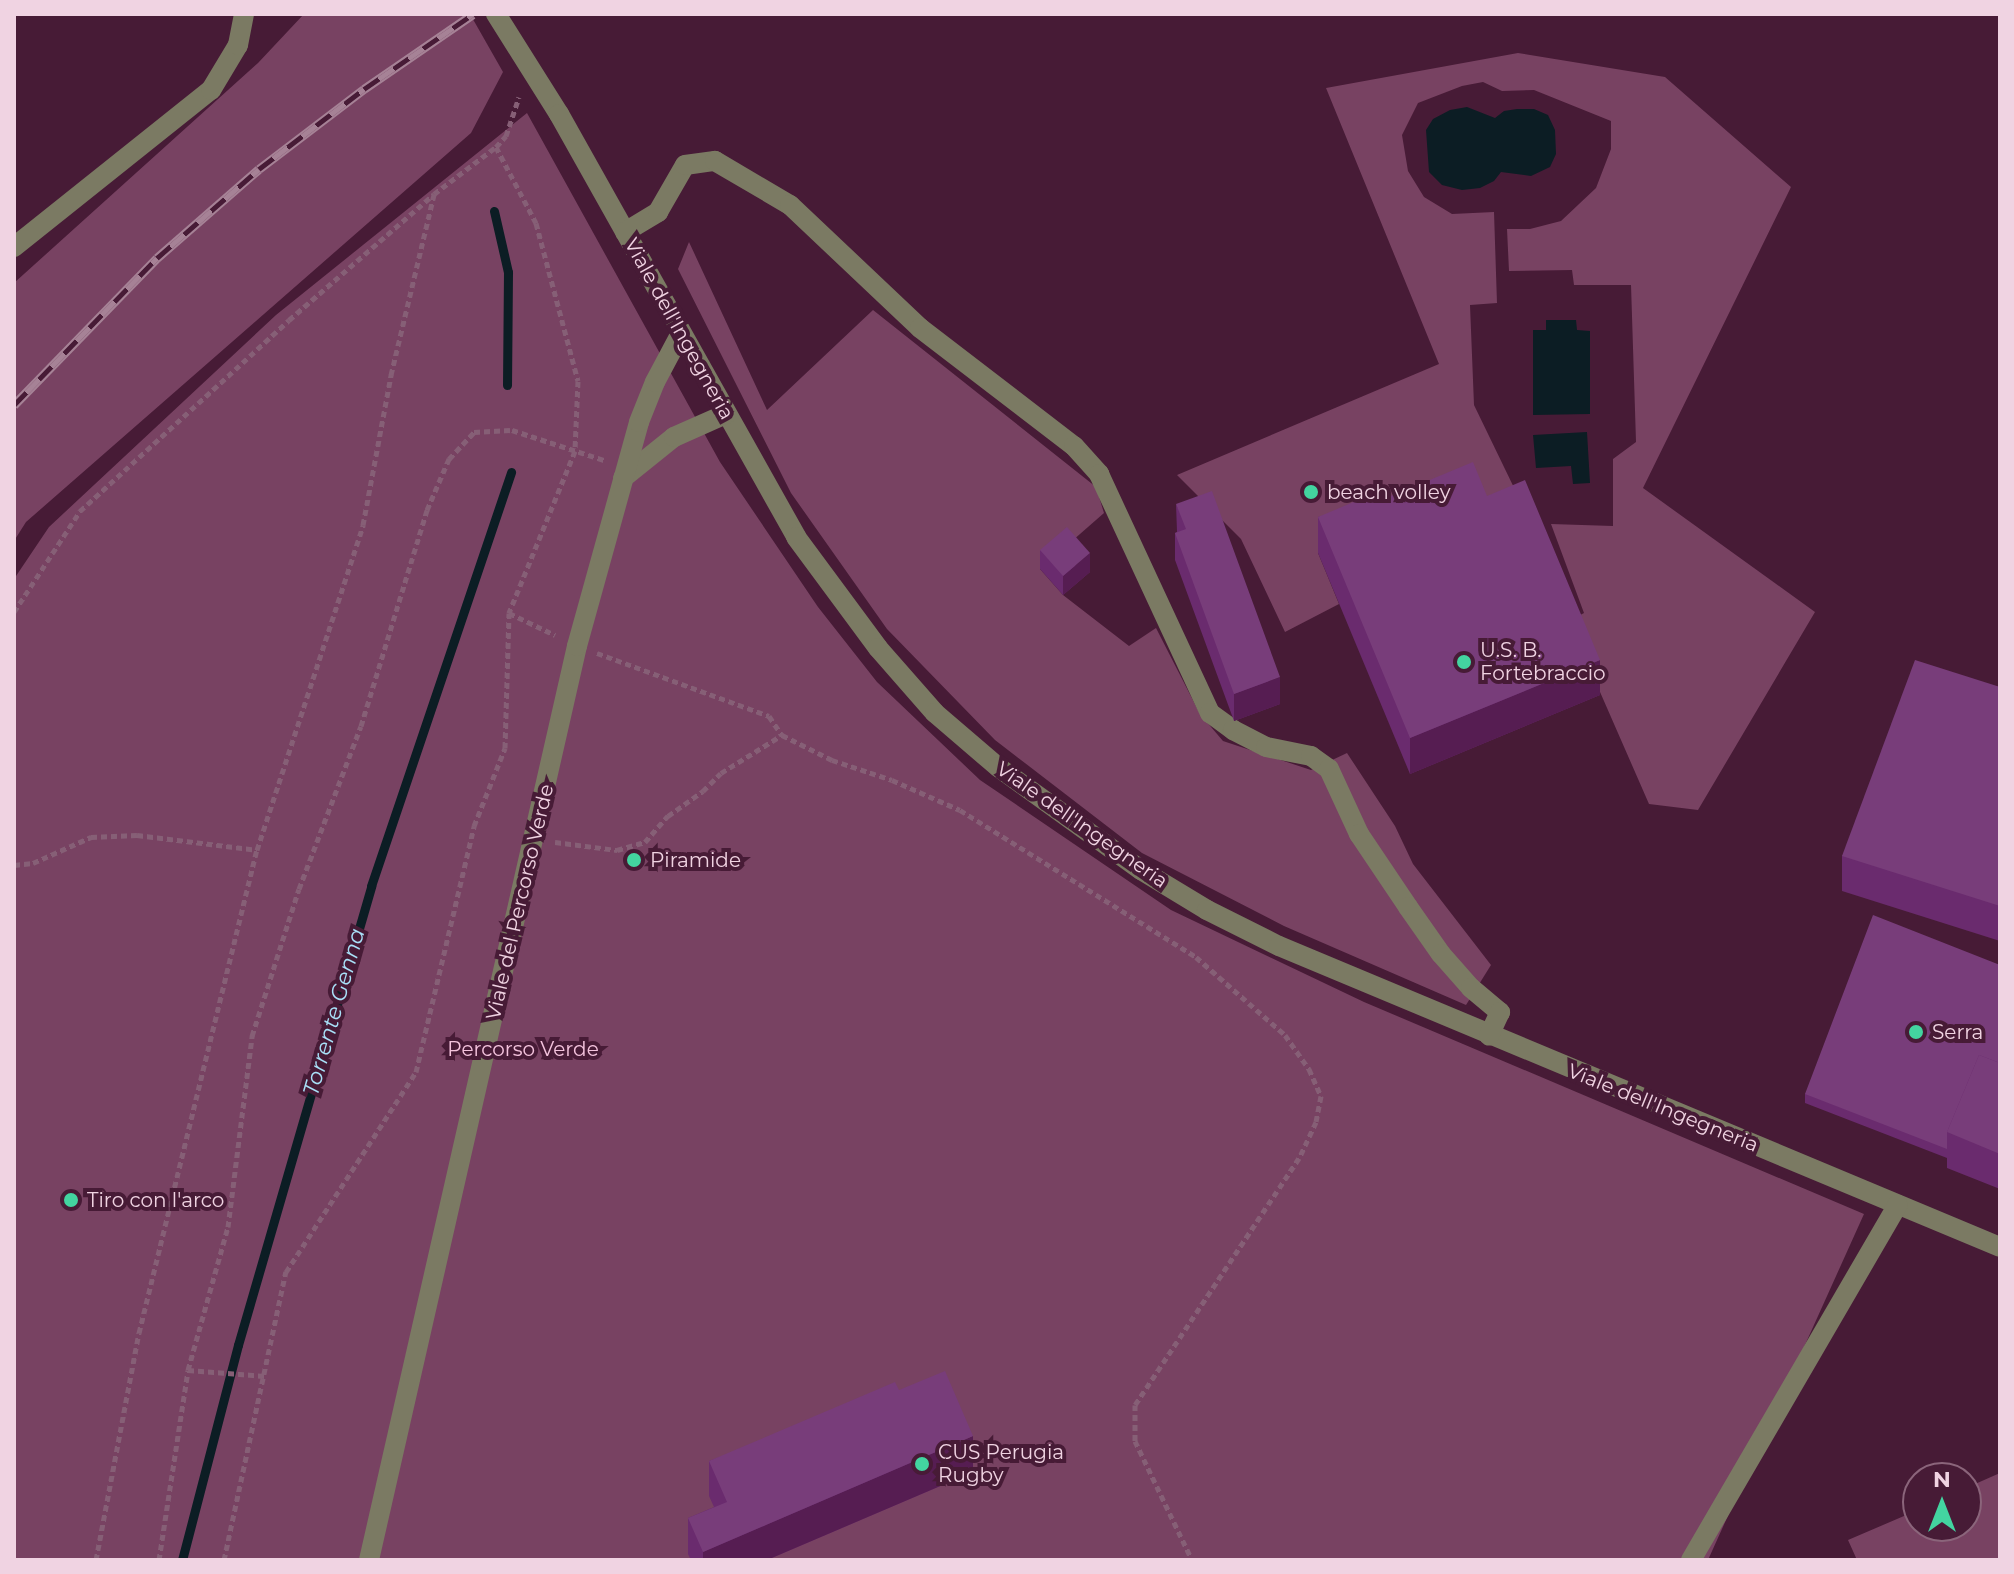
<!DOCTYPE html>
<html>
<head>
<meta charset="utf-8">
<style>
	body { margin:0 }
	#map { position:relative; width:2014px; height:1574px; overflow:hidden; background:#471b36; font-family:Montserrat,sans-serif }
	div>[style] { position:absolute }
	.green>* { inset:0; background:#784262 }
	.water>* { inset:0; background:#0c1d24 }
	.stream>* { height:9px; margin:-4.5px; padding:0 4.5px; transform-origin:4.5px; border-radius:4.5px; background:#0c1d24 }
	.path>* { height:5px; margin-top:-2.5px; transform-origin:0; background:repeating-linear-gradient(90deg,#865f76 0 6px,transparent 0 10px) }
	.minor>* { height:20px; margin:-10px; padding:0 10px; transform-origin:10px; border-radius:10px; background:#7b7a63 }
	.rail>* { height:9px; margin-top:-4.5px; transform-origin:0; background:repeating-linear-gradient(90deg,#471b36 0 18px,#a68296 0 36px); box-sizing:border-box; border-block:2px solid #a68296 }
	.wall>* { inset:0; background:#6a2b6e }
	.shaded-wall>* { inset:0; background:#561d52 }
	.building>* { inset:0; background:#783d7a }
	.dots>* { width:22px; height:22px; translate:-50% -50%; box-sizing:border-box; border:4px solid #471b36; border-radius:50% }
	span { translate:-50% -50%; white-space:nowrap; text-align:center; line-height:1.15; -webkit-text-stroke:8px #471b36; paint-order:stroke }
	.street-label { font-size:20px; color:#f0d3e2 }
	.poi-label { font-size:20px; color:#f0d3e2 }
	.left { translate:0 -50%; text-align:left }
	.park-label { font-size:20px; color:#f4c3dd }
	.water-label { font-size:22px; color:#a9e1f8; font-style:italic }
	.frame { position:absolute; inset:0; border:16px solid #f0d3e2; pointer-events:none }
	.north { position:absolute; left:1902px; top:1462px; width:80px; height:80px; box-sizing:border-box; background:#471b36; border:2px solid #8b657b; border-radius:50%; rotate:0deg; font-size:22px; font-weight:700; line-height:32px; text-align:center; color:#f0d3e2 }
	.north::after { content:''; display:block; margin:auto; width:28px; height:36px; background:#43d4a0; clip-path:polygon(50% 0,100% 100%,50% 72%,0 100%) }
</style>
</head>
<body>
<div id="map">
	<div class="green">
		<div style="clip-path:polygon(304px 14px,470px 14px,503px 72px,471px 133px,26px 522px,14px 541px,14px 283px,258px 63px)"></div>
		<div style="clip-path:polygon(1518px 53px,1665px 77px,1791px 187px,1643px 488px,1815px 612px,1698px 810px,1649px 804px,1569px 621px,1584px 613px,1551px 524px,1613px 526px,1613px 459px,1636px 442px,1631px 285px,1574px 285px,1572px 270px,1509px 271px,1507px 229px,1530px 229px,1561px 221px,1596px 188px,1611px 149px,1611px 121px,1534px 90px,1502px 91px,1483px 82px,1462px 86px,1418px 103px,1402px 135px,1408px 171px,1424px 197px,1452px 214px,1494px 212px,1497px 303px,1470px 305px,1474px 405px,1519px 498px,1318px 553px,1339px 604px,1285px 632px,1241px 539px,1177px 475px,1439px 364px,1326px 88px)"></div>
		<div style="clip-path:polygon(527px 113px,720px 462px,818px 607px,877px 682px,980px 780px,1171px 910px,1364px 1002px,1864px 1214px,1708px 1560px,14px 1560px,14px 579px,49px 527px,276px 315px)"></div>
		<div style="clip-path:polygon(689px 242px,767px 410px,873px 310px,1096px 487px,1104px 513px,1040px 569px,1063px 595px,1129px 646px,1156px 628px,1200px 714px,1223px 741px,1311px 770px,1347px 753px,1395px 826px,1413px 864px,1491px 965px,1466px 1005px,1284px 926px,1142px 853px,995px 740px,887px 629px,791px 493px,678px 269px)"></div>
		<div style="clip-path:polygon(2000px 1473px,2000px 1560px,1857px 1560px,1848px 1540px,1918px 1510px,1918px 1526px,1966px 1526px,1966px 1488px)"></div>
	</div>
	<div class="water">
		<div style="clip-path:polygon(1467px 107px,1495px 118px,1504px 111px,1517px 109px,1534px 109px,1548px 115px,1555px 130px,1556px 154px,1550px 167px,1531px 176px,1501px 172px,1494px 181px,1480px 188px,1462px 190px,1442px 185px,1429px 172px,1426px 130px,1433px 119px,1450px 110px)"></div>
		<div style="clip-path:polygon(1546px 320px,1576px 320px,1577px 330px,1590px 331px,1590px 414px,1533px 415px,1533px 330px,1546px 330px)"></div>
		<div style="clip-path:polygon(1587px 432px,1590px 483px,1573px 484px,1571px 466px,1536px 468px,1533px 435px)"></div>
	</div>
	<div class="stream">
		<div style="left:494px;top:211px;width:63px;rotate:77.1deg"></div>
		<div style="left:508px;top:272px;width:113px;rotate:90.5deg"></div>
		<div style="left:182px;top:1560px;width:222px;rotate:-75.4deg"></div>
		<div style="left:238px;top:1345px;width:478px;rotate:-73.8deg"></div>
		<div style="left:371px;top:886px;width:437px;rotate:-71.3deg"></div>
	</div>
	<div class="path">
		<div style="left:496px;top:147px;width:86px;rotate:62.2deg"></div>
		<div style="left:536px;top:223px;width:163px;rotate:75.1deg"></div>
		<div style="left:578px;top:381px;width:70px;rotate:92.5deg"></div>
		<div style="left:575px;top:451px;width:175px;rotate:112.2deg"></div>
		<div style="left:509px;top:613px;width:51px;rotate:25.6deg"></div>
		<div style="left:14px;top:612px;width:121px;rotate:-56.8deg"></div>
		<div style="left:80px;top:511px;width:283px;rotate:-42.4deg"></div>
		<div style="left:289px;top:320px;width:192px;rotate:-41deg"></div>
		<div style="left:434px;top:194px;width:78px;rotate:-37.2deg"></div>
		<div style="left:496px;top:147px;width:15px;rotate:-48deg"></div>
		<div style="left:506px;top:136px;width:41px;rotate:-71.6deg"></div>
		<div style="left:597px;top:653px;width:183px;rotate:20.1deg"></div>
		<div style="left:769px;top:716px;width:23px;rotate:56deg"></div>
		<div style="left:782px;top:735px;width:56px;rotate:26.6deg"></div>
		<div style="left:832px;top:760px;width:63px;rotate:18.4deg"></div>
		<div style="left:892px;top:780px;width:74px;rotate:23.8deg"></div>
		<div style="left:960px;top:810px;width:278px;rotate:31.9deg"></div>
		<div style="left:1196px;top:957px;width:118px;rotate:41.2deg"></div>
		<div style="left:1285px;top:1035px;width:42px;rotate:54.8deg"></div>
		<div style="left:1309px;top:1069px;width:30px;rotate:66deg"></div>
		<div style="left:1321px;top:1096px;width:26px;rotate:101deg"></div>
		<div style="left:1316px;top:1122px;width:40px;rotate:115deg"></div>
		<div style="left:1299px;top:1158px;width:296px;rotate:123.6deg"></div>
		<div style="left:1135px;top:1405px;width:36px;rotate:90deg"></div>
		<div style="left:1135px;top:1441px;width:132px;rotate:64.4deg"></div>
		<div style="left:555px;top:842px;width:63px;rotate:7.4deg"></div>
		<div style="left:617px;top:850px;width:29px;rotate:-16deg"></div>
		<div style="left:645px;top:842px;width:35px;rotate:-49deg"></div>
		<div style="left:668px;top:816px;width:43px;rotate:-35.5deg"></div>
		<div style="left:703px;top:791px;width:25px;rotate:-45deg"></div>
		<div style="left:721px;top:773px;width:72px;rotate:-31.9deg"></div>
		<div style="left:14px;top:865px;width:19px;rotate:-6deg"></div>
		<div style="left:33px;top:863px;width:64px;rotate:-24.1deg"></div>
		<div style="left:91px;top:837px;width:46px;rotate:-2.5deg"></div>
		<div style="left:137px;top:835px;width:121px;rotate:7.1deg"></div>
		<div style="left:188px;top:1370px;width:77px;rotate:4.5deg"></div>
		<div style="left:96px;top:1560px;width:231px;rotate:-79.3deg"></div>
		<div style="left:139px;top:1333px;width:497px;rotate:-76.3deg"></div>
		<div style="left:257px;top:850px;width:342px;rotate:-71.9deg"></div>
		<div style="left:363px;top:525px;width:153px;rotate:-79.4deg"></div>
		<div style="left:391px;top:375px;width:186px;rotate:-76.6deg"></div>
		<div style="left:159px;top:1560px;width:192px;rotate:-81.3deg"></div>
		<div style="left:188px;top:1370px;width:148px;rotate:-74.4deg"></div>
		<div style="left:228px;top:1227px;width:193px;rotate:-82.8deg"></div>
		<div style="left:252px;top:1036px;width:154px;rotate:-72.3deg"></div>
		<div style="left:299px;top:889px;width:174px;rotate:-69.2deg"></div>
		<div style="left:361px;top:726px;width:226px;rotate:-73deg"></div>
		<div style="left:427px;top:510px;width:56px;rotate:-66.7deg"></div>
		<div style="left:449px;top:459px;width:37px;rotate:-47deg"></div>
		<div style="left:474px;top:432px;width:38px;rotate:-3deg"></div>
		<div style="left:512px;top:430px;width:97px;rotate:18.1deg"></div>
		<div style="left:224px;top:1560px;width:295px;rotate:-77.9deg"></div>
		<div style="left:286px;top:1272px;width:239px;rotate:-57deg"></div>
		<div style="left:416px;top:1072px;width:253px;rotate:-76.7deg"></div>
		<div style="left:474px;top:826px;width:84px;rotate:-68.3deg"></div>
		<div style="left:505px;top:748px;width:135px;rotate:-88.3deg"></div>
	</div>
	<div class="minor">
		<div style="left:496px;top:14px;width:118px;rotate:57.8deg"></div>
		<div style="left:559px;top:114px;width:485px;rotate:60.7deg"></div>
		<div style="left:796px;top:537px;width:138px;rotate:53.5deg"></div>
		<div style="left:878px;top:648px;width:86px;rotate:48.8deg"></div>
		<div style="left:935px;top:713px;width:83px;rotate:40.6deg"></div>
		<div style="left:998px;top:767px;width:176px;rotate:35.8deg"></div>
		<div style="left:1141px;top:870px;width:77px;rotate:31.2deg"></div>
		<div style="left:1207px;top:910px;width:80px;rotate:26.6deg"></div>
		<div style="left:1279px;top:946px;width:781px;rotate:22.66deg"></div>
		<div style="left:625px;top:232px;width:39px;rotate:-31deg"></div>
		<div style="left:658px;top:212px;width:54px;rotate:-60.1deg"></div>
		<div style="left:685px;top:165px;width:30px;rotate:-8deg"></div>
		<div style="left:715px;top:161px;width:87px;rotate:30.4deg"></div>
		<div style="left:790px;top:205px;width:179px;rotate:43.4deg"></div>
		<div style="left:920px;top:328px;width:194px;rotate:37.5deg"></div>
		<div style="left:1074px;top:446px;width:38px;rotate:48deg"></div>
		<div style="left:1099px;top:474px;width:264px;rotate:65.1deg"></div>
		<div style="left:1210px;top:713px;width:29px;rotate:36deg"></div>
		<div style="left:1233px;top:730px;width:37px;rotate:27deg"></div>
		<div style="left:1266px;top:747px;width:46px;rotate:11.3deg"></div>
		<div style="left:1311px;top:756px;width:22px;rotate:36deg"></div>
		<div style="left:1329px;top:769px;width:72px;rotate:65.2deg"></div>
		<div style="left:1359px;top:834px;width:88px;rotate:56.1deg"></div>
		<div style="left:1408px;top:907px;width:57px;rotate:54.9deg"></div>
		<div style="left:1441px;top:954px;width:45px;rotate:48.6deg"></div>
		<div style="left:1471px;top:988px;width:38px;rotate:40deg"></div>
		<div style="left:1500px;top:1012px;width:26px;rotate:115deg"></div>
		<div style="left:14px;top:247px;width:252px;rotate:-38.6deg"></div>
		<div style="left:211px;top:90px;width:52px;rotate:-59deg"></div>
		<div style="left:238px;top:45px;width:32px;rotate:-79deg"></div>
		<div style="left:623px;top:478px;width:65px;rotate:-38.8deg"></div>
		<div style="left:674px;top:437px;width:57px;rotate:-23.9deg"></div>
		<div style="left:369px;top:1560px;width:937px;rotate:-77.18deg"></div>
		<div style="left:577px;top:646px;width:232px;rotate:-74.5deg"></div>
		<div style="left:639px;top:422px;width:43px;rotate:-68.2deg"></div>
		<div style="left:655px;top:382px;width:53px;rotate:-62deg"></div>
		<div style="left:1691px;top:1560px;width:411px;rotate:-59.8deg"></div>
	</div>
	<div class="rail">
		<div style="left:14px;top:405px;width:205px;rotate:-45.8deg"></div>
		<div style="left:157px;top:258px;width:135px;rotate:-41.1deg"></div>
		<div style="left:259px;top:169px;width:132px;rotate:-37.3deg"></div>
		<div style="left:364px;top:89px;width:132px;rotate:-34.5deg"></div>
	</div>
	<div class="wall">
		<div style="clip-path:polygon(1391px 496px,1487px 496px,1600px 695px,1410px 774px,1318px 553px,1318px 517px)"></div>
		<div style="clip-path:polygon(1176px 504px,1280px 704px,1234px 721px,1175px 560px,1175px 533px,1177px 532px)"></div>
		<div style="clip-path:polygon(1040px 550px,1090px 572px,1063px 595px,1040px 569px)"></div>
		<div style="clip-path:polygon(2000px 687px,2000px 941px,1842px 891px,1842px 856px)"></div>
		<div style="clip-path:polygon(2000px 965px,2000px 1189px,1947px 1168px,1947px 1158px,1805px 1103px,1805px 1094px)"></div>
		<div style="clip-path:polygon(899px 1390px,973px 1472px,767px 1560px,691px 1560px,688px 1554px,688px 1518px,714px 1507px,709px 1496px,709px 1461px)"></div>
	</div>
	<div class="shaded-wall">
		<div style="clip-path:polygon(1090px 553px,1090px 572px,1063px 595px,1063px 576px)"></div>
		<div style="clip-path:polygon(1600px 660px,1600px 695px,1410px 774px,1410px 738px)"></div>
		<div style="clip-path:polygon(1280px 677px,1280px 704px,1234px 721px,1234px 694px)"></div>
		<div style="clip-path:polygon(973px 1436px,973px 1472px,767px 1560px,703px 1560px,703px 1552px)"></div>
	</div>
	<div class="building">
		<div style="clip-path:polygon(1473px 462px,1487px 496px,1525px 480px,1600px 660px,1410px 738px,1318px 517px,1387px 488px,1391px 496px)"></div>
		<div style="clip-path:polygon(1212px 491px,1280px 677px,1234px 694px,1175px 533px,1186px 529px,1176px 504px)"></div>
		<div style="clip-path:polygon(1067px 527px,1090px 553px,1063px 576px,1040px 550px)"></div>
		<div style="clip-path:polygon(1915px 660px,2000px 687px,2000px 906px,1842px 856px)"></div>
		<div style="clip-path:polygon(1873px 915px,2000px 965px,2000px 1063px,1979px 1055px,1947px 1132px,1947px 1149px,1805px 1094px)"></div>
		<div style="clip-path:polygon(1979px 1055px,2000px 1063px,2000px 1154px,1947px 1132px)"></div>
		<div style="clip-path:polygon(945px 1371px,973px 1436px,703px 1552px,688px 1518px,727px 1502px,709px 1461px,895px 1382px,899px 1390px)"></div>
	</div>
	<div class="dots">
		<div style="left:1311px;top:492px;background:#43d4a0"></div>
		<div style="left:1464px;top:662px;background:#43d4a0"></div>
		<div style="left:634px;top:860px;background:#43d4a0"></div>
		<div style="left:1916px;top:1032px;background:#43d4a0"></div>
		<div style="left:71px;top:1200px;background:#43d4a0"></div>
		<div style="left:922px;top:1464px;background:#43d4a0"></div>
	</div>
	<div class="street-label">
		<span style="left:679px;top:329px;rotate:61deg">Viale dell'Ingegneria</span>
		<span style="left:1082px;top:825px;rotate:35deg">Viale dell'Ingegneria</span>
		<span style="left:520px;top:902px;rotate:-77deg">Viale del Percorso Verde</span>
		<span style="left:1663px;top:1108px;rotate:22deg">Viale dell'Ingegneria</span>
	</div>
	<div class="poi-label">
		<span class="left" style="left:1327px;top:492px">beach volley</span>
		<span class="left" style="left:1480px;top:662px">U.S. B.<br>Fortebraccio</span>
		<span class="left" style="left:650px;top:860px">Piramide</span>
		<span class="left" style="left:1932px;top:1032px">Serra</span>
		<span class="left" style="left:87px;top:1200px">Tiro con l'arco</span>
		<span class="left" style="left:938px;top:1464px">CUS Perugia<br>Rugby</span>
	</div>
	<div class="park-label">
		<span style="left:523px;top:1049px">Percorso Verde</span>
	</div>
	<div class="water-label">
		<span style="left:334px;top:1012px;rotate:-74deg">Torrente Genna</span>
	</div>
	<div class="frame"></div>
	<div class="north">N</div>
</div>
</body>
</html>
